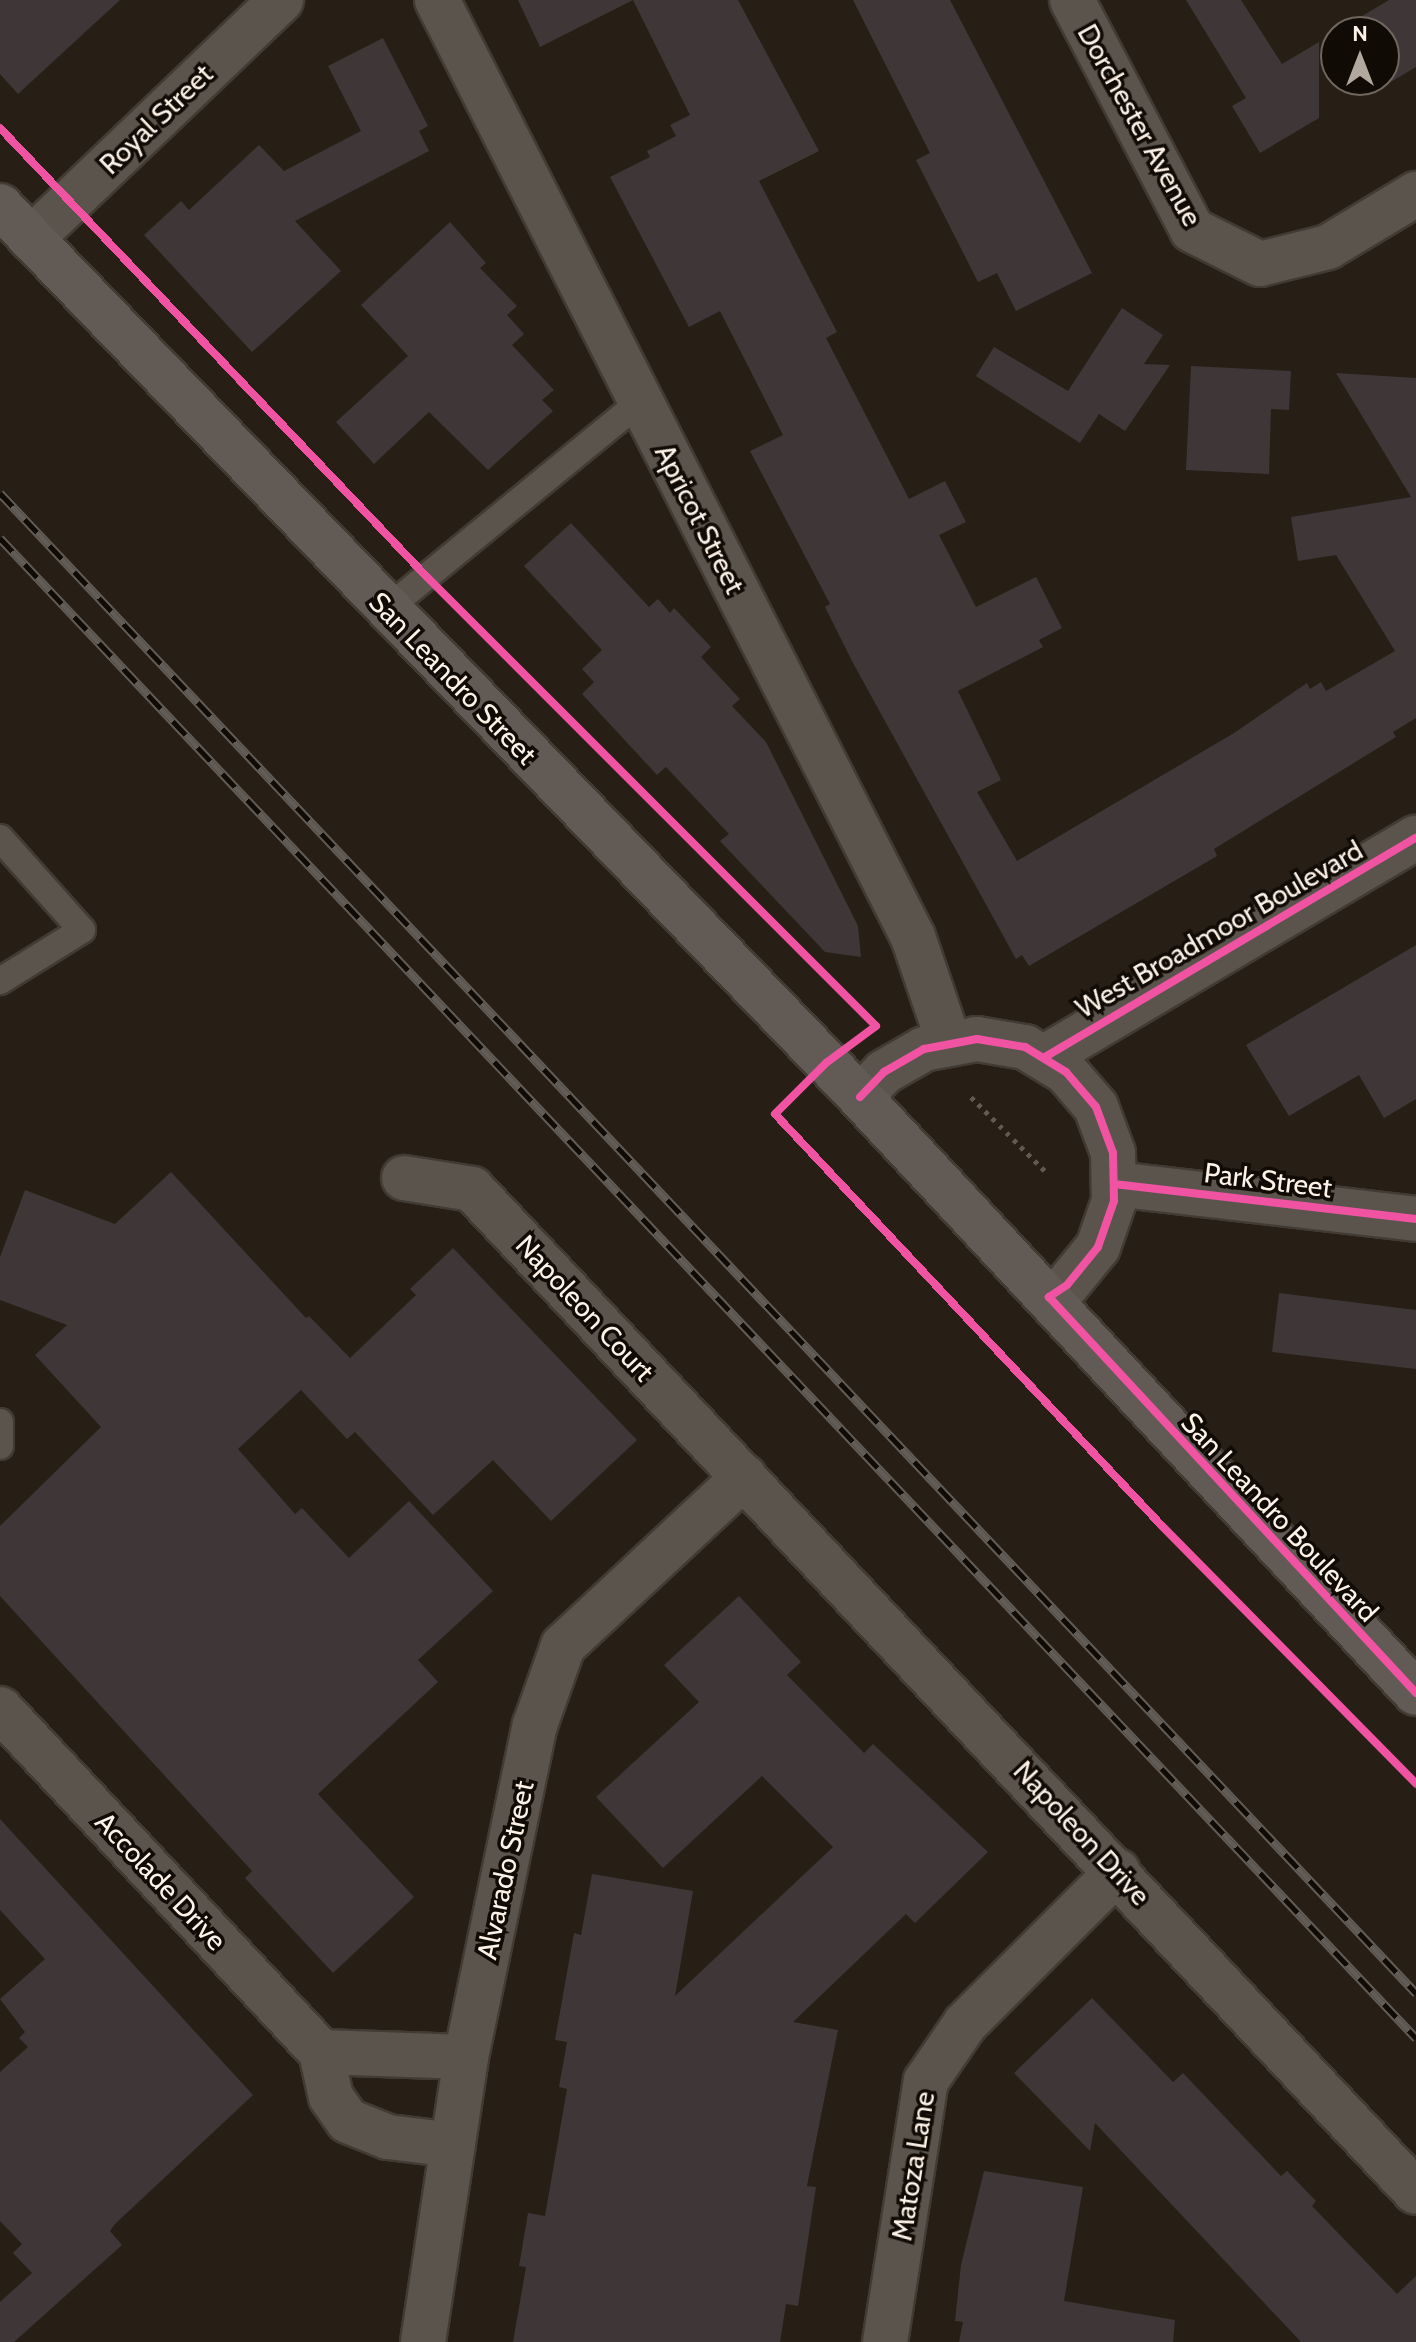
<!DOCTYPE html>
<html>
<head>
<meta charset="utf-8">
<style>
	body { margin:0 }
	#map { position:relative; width:1416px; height:2342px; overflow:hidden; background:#271e15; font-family:Cabin,sans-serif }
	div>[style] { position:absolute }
	.building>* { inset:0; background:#3f3638 }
	.path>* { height:5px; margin-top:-2.5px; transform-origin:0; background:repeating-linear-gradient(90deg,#615a53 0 4px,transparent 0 10px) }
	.roads { filter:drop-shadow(2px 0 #423b34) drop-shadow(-2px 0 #423b34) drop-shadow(0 2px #423b34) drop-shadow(0 -2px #423b34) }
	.service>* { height:26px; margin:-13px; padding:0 13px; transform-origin:13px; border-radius:13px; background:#5b544d }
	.minor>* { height:44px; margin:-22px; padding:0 22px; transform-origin:22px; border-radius:22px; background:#5b544d }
	.tertiary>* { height:44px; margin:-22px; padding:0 22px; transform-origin:22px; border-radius:22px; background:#5b544d }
	.secondary>* { height:44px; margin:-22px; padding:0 22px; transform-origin:22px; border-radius:22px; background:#625a54 }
	.rail>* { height:9px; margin-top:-4.5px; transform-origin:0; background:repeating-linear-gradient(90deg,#110b05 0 18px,#625c56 0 36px); box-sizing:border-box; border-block:2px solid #625c56 }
	.cycleway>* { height:8px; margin:-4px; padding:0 4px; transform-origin:4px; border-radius:4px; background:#f153a3 }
	span { translate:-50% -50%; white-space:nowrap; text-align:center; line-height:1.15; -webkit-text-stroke:7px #110b05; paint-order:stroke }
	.street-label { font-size:28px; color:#fcf2e7 }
	.north { position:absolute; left:1320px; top:16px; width:80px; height:80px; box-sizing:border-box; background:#110b05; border:2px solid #6f675f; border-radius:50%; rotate:0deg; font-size:22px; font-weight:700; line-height:32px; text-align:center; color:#fcf2e7 }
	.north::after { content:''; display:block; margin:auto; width:28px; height:36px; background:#b1a89e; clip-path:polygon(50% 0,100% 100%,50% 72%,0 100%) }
</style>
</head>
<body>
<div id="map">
	<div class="building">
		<div style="clip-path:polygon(0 0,120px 0,18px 94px,0 74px)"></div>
		<div style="clip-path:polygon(518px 0,738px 0,819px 151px,759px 181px,837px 332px,826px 338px,909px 499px,945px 481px,966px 522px,939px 535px,976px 607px,1036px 577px,1062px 628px,1039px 640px,1043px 647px,958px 691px,1001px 780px,977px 792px,1017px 861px,1234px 733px,1307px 683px,1310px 689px,1321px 682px,1326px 691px,1395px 651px,1336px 555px,1298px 561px,1291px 517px,1411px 497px,1336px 373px,1416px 378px,1416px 718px,1393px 732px,1396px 737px,1214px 849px,1217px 856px,1029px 966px,1022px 955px,1016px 959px,853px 663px,825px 607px,830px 604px,750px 451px,783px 435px,720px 311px,689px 327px,610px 177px,650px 157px,647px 151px,676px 136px,670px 125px,690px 115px,633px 0,540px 47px)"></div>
		<div style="clip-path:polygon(853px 0,950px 0,1092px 273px,1016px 311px,997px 273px,978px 282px,916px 160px,930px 153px)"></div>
		<div style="clip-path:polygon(1186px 0,1241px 0,1282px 64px,1319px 42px,1319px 118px,1260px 153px,1232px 106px,1246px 98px)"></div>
		<div style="clip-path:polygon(1389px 0,1416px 0,1416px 67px,1369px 95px,1360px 80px,1384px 80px,1384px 32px,1336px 32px,1336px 40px,1332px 34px)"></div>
		<div style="clip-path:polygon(383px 38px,428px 126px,419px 131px,429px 151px,295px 221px,341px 271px,252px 352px,144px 235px,181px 201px,189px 210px,259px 145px,284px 171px,361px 131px,328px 66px)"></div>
		<div style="clip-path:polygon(450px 222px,486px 263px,480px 268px,517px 306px,507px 315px,524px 334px,512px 345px,554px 390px,542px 400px,553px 411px,488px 470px,429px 412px,374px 464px,336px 422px,408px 356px,361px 305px)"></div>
		<div style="clip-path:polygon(1122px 308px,1163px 335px,1144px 364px,1170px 365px,1125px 431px,1099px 414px,1080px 443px,976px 376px,994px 347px,1068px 391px)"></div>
		<div style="clip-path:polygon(1191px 366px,1291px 371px,1289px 410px,1271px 409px,1269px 474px,1186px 470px)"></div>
		<div style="clip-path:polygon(571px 523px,649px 607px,658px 599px,670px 613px,674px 608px,711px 647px,701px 657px,740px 699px,732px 706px,766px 742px,858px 926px,861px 957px,825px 952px,720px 841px,729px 834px,666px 767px,657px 775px,582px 694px,594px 682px,582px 669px,602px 650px,524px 566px)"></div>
		<div style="clip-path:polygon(1416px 945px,1416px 1099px,1384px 1118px,1359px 1075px,1289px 1116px,1246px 1045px)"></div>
		<div style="clip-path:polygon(171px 1172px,306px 1318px,309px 1316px,350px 1358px,416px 1295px,410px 1289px,453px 1248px,637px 1440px,551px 1521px,493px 1460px,433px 1515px,355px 1432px,347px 1439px,301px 1390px,238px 1449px,295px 1514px,302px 1508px,349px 1558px,409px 1501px,493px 1591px,418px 1660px,438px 1682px,318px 1794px,414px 1897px,333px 1973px,245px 1878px,252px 1871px,0 1596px,0 1526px,101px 1427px,35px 1355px,67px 1325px,0 1300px,0 1257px,25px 1190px,115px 1224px)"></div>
		<div style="clip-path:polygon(1279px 1293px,1416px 1310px,1416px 1369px,1272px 1352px)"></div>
		<div style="clip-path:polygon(739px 1596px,801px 1662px,787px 1675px,864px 1753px,873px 1744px,988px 1852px,915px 1923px,906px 1914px,793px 2022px,838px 2030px,807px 2186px,816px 2187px,798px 2306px,786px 2304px,780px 2342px,513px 2342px,526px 2267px,519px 2266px,528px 2213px,545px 2216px,567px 2089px,559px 2087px,567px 2042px,555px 2040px,574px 1933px,581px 1935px,592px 1874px,693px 1891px,675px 1996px,833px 1847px,762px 1776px,663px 1868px,596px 1797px,699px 1702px,664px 1665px)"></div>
		<div style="clip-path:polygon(0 1819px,253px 2095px,115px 2224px,110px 2231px,122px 2245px,14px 2342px,0 2342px,0 2302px,32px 2273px,13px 2253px,22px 2244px,0 2221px,0 2072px,28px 2047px,19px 2038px,25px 2032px,0 1999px,45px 1959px,0 1910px)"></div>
		<div style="clip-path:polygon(1092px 1998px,1173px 2082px,1183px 2073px,1281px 2176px,1287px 2171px,1316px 2201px,1312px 2206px,1397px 2294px,1416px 2276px,1416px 2342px,1301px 2342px,1095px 2123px,1090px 2151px,1014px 2073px)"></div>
		<div style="clip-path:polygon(984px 2171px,1083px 2187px,1064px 2301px,1175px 2320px,1173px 2342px,959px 2342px,963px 2322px,955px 2321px,961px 2265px)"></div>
	</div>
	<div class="path">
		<div style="left:971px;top:1097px;width:105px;rotate:45deg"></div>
	</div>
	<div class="roads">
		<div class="service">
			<div style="left:387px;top:609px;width:327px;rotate:-39.3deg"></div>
			<div style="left:0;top:838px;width:123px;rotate:48.3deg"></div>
			<div style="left:82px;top:930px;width:97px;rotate:148.1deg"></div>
			<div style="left:0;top:1422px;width:24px;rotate:90deg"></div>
		</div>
		<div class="minor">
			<div style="left:437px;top:0;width:1051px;rotate:63.07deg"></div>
			<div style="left:913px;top:937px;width:112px;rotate:71.2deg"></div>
			<div style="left:1072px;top:0;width:259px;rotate:62.4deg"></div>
			<div style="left:1192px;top:230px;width:76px;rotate:26.6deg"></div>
			<div style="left:1260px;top:264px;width:70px;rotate:-14deg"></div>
			<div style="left:1328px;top:247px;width:103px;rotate:-31.1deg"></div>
			<div style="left:31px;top:239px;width:346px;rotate:-43.7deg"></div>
			<div style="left:1045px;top:1057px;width:431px;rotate:-30.6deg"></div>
			<div style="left:404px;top:1178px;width:69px;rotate:9.2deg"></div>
			<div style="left:472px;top:1189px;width:1377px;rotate:46.74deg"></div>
			<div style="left:0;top:1709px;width:470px;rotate:46.9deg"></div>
			<div style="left:321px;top:2052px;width:46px;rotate:77.5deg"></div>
			<div style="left:331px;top:2097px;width:29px;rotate:55deg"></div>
			<div style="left:348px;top:2121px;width:43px;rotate:21.8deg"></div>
			<div style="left:388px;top:2137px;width:65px;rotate:7deg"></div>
			<div style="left:321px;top:2052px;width:145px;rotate:2deg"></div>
			<div style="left:423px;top:2342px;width:288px;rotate:-81.4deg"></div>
			<div style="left:466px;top:2057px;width:339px;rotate:-78.3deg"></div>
			<div style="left:535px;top:1725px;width:84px;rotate:-70.5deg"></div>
			<div style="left:563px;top:1646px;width:248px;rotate:-43deg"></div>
			<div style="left:885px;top:2342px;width:264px;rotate:-81.1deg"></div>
			<div style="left:926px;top:2081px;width:69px;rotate:-55.6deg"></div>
			<div style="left:965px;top:2024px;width:216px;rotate:-45deg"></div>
		</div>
		<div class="tertiary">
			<div style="left:860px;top:1097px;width:35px;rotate:-46deg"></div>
			<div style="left:884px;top:1072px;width:46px;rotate:-29.9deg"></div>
			<div style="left:924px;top:1049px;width:54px;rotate:-10.7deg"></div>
			<div style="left:977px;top:1039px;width:49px;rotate:9.5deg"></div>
			<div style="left:1025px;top:1047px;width:48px;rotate:31.4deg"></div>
			<div style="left:1066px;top:1072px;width:46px;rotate:49.4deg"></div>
			<div style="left:1096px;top:1107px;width:49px;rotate:69.7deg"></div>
			<div style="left:1113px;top:1153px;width:48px;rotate:88.8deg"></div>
			<div style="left:1114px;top:1201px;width:49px;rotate:109.2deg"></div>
			<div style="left:1098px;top:1247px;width:49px;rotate:129.2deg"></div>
			<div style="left:1067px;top:1285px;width:22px;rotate:146deg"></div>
			<div style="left:1114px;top:1184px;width:304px;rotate:6.6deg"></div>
		</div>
		<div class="secondary">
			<div style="left:0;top:206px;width:1238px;rotate:46.01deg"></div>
			<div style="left:860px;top:1097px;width:815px;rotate:46.99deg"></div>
		</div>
	</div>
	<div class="rail">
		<div style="left:0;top:493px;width:2063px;rotate:46.65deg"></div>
		<div style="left:0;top:538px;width:2063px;rotate:46.65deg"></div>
	</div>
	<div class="cycleway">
		<div style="left:0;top:128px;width:620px;rotate:46.44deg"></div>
		<div style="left:427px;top:577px;width:635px;rotate:45deg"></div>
		<div style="left:876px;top:1026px;width:62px;rotate:143.5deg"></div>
		<div style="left:826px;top:1063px;width:72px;rotate:135deg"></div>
		<div style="left:775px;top:1114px;width:565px;rotate:46.79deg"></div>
		<div style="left:1162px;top:1526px;width:362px;rotate:45.4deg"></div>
		<div style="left:1045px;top:1057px;width:431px;rotate:-30.6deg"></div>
		<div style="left:860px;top:1097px;width:35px;rotate:-46deg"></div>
		<div style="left:884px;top:1072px;width:46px;rotate:-29.9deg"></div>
		<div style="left:924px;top:1049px;width:54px;rotate:-10.7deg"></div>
		<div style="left:977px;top:1039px;width:49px;rotate:9.5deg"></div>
		<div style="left:1025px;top:1047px;width:48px;rotate:31.4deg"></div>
		<div style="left:1066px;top:1072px;width:46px;rotate:49.4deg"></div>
		<div style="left:1096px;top:1107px;width:49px;rotate:69.7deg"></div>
		<div style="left:1113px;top:1153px;width:48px;rotate:88.8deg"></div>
		<div style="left:1114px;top:1201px;width:49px;rotate:109.2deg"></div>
		<div style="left:1098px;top:1247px;width:49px;rotate:129.2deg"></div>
		<div style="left:1067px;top:1285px;width:22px;rotate:146deg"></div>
		<div style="left:1049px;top:1297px;width:540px;rotate:47.18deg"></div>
		<div style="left:1114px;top:1184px;width:304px;rotate:6.6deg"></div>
	</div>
	<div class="street-label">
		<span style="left:156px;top:119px;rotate:-44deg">Royal Street</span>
		<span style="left:1140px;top:125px;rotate:61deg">Dorchester Avenue</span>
		<span style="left:700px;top:519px;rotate:63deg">Apricot Street</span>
		<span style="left:453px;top:678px;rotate:46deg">San Leandro Street</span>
		<span style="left:1219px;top:929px;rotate:-30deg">West Broadmoor Boulevard</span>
		<span style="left:1268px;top:1180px;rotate:7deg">Park Street</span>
		<span style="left:585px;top:1308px;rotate:47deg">Napoleon Court</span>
		<span style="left:1280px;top:1517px;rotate:47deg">San Leandro Boulevard</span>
		<span style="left:1082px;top:1833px;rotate:47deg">Napoleon Drive</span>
		<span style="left:505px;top:1870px;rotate:-78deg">Alvarado Street</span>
		<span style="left:161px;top:1881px;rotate:47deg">Accolade Drive</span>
		<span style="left:913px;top:2166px;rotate:-81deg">Matoza Lane</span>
	</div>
	<div class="north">N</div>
</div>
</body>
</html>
